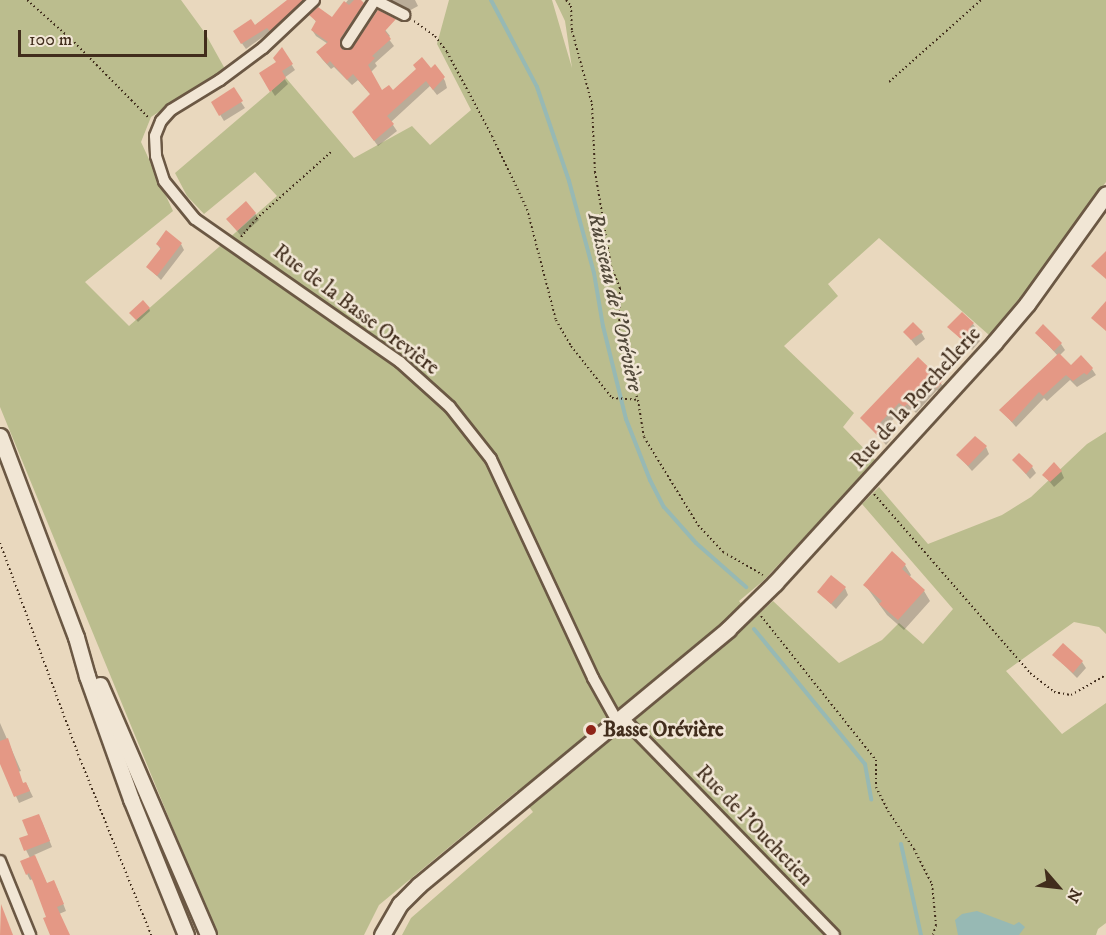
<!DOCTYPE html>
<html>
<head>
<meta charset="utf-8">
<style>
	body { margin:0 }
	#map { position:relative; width:1106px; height:935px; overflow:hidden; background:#e9d8be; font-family:"IM FELL DW Pica",serif }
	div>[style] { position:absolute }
	.green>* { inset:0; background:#bbbd8e }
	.water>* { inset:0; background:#97b9b4 }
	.shadow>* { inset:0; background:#0003 }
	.stream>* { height:4px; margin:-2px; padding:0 2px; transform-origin:2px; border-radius:2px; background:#97b9b4 }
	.building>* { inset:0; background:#e49885 }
	.path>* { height:2px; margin-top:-1px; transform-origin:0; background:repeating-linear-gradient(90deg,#412d1c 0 1.5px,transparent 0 4.5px) }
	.roads { filter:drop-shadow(2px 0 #6b5844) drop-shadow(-2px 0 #6b5844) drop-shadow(0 2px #6b5844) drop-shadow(0 -2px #6b5844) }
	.street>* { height:10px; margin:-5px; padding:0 5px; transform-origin:5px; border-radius:5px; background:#f1e6d5 }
	.secondary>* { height:15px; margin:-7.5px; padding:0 7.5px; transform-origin:7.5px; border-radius:7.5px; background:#f1e6d5 }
	.dots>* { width:16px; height:16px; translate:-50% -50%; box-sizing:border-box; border:3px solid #f1e6d5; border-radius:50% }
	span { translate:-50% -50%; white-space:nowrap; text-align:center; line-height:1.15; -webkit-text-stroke:5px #f1e6d5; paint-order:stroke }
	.street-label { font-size:21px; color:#412d1c }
	.poi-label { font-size:21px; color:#412d1c; font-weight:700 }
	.left { translate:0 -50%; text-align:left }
	.water-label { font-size:22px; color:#52493a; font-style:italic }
	.north { position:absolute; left:1028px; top:857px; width:60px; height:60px; -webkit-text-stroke:4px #f1e6d5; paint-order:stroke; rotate:118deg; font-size:16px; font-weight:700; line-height:24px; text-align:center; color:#412d1c }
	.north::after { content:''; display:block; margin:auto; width:21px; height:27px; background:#412d1c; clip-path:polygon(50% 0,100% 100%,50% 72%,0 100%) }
	.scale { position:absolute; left:18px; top:30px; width:189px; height:27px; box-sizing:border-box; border:3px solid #412d1c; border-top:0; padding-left:8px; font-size:18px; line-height:21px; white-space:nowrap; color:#412d1c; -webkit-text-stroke:4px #f1e6d5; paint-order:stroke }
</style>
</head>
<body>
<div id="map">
	<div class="green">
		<div style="clip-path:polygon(0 0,181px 0,205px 33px,225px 69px,151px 117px,141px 142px,173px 211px,85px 282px,129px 326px,277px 196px,255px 172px,204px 214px,187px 196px,175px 173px,286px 78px,354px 158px,412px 126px,430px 145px,471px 110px,437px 44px,449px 0,552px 0,572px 68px,565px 21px,555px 0,1106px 0,1106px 182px,1031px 284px,989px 335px,879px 238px,828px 284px,838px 296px,784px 346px,854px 413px,843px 427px,876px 461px,763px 581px,739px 601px,753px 619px,773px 601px,839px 663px,882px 640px,899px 623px,923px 644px,953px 609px,862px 504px,879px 487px,928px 544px,1002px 515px,1031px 497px,1087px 444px,1106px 432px,1106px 634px,1099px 627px,1074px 622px,1006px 671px,1062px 734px,1106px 703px,1106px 923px,1098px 929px,1096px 935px,402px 935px,411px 918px,533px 812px,517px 791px,379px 905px,364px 935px,217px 935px,0 407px)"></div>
	</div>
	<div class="water">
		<div style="clip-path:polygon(977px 911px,1014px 925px,1019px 922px,1025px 927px,1019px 935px,958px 935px,955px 920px,962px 914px)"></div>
	</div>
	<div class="shadow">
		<div style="clip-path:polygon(289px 0,314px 0,246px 49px,238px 38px)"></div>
		<div style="clip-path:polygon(348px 0,359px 0,366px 11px,343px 50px,354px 49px,375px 17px,390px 36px,388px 38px,394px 46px,375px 63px,377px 66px,371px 72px,382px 92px,393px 93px,430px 70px,441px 74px,445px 81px,447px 88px,437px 95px,430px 86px,391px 122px,397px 131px,378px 146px,358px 119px,371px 95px,358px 80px,352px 85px,334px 67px,331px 69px,322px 59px,318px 53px,328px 44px,316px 36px,312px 30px,317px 23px,311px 15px,333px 19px)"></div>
		<div style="clip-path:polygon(385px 0,415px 0,418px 6px,407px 12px)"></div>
		<div style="clip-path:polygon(282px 50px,295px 70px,284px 78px,288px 84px,275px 96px,261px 74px,278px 63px)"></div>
		<div style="clip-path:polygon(233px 90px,245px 108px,224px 121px,213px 103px)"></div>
		<div style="clip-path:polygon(255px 213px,259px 220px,241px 236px,228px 219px)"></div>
		<div style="clip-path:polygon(157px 244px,181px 244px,184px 250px,161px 280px,148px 267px,161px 250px)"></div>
		<div style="clip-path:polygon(149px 308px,150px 311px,138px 322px,133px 316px)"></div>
		<div style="clip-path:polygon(973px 324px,977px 330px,974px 333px,980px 341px,972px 350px,949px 327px)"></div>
		<div style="clip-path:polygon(1043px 327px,1061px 344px,1065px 350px,1059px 356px,1071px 367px,1092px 369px,1096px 375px,1077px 387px,1070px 380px,1047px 401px,1044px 398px,1016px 427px,1001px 410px,1058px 356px,1037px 333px)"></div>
		<div style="clip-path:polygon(905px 332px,921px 332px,925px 339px,916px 346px)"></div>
		<div style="clip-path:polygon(918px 359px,945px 388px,941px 393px,937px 390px,916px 413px,912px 409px,908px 413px,903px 409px,884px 429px,891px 439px,886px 445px,862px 418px)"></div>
		<div style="clip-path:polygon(986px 447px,989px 454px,972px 471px,958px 455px)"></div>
		<div style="clip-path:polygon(1014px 460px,1032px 467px,1036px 473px,1030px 479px)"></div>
		<div style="clip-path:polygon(1061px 471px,1064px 478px,1054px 487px,1044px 475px)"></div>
		<div style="clip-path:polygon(892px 553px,905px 565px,911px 575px,909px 578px,924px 591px,930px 601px,904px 630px,887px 615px,865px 585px)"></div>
		<div style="clip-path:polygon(845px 588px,848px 595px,836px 609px,819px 592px)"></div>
		<div style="clip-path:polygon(1054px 655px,1082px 662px,1086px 668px,1077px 678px)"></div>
		<div style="clip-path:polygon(0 723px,21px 771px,18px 772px,23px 784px,26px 783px,33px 797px,19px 803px,0 759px)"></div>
		<div style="clip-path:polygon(42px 822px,52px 847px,34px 855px,47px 884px,57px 888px,66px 911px,59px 914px,68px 935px,51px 935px,48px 918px,33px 879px,30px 880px,27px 874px,30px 858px,26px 850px,30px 836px)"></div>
	</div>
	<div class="stream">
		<div style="left:491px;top:0;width:98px;rotate:62.1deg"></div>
		<div style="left:537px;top:87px;width:99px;rotate:71.2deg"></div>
		<div style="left:569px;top:181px;width:95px;rotate:74.8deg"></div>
		<div style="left:594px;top:273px;width:54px;rotate:80.4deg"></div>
		<div style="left:603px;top:326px;width:96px;rotate:76.1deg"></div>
		<div style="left:626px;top:419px;width:66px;rotate:68.5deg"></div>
		<div style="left:650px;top:480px;width:30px;rotate:63deg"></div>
		<div style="left:664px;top:507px;width:48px;rotate:48.4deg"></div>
		<div style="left:696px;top:543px;width:67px;rotate:41.3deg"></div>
		<div style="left:754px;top:629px;width:175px;rotate:50.6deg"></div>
		<div style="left:865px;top:764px;width:36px;rotate:80deg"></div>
		<div style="left:901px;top:844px;width:93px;rotate:77.6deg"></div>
	</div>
	<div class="building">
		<div style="clip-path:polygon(287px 0,303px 0,270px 31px,267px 28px,241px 44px,233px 31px,251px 19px,255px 25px)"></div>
		<div style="clip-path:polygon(354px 0,361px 0,364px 3px,340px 39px,340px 46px,343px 50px,353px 47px,378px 10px,396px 19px,385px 31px,391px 39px,372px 56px,375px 58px,368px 65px,382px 90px,389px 85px,393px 90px,416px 69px,413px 65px,422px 57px,431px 68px,435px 64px,445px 77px,433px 90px,426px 81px,387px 116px,394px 124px,374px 141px,352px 112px,370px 94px,353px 74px,347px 80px,330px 61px,327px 64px,316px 52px,328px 42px,311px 30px,316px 21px,309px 15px,318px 7px,332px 17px,344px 1px,349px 5px)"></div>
		<div style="clip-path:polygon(282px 47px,293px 64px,282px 71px,286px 78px,270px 92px,259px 73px,276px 62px,273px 58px)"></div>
		<div style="clip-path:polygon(234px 87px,243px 101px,219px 116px,211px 102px)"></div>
		<div style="clip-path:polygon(246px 201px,256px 213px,237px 231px,226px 219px)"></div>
		<div style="clip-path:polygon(166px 230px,182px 243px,157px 276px,146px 267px,161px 248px,156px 244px)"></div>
		<div style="clip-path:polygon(1106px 251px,1106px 279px,1091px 266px)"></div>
		<div style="clip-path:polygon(143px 300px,150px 308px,136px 320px,129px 313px)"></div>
		<div style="clip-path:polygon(1106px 301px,1106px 331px,1091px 318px)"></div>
		<div style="clip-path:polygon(962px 312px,974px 323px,970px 327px,977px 334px,968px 345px,947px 327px)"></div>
		<div style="clip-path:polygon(913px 322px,923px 332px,911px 340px,903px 332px)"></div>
		<div style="clip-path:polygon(1043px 324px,1062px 343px,1054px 351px,1035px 333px)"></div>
		<div style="clip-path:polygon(1059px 353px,1071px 365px,1081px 355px,1093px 368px,1087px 375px,1084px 373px,1073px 381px,1066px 375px,1043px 396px,1039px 392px,1012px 422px,999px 410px)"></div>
		<div style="clip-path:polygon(918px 357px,943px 381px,937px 388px,932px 384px,912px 408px,907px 404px,904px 407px,899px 403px,880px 423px,889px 432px,882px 440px,860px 418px)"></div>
		<div style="clip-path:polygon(975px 436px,987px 446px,968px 466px,956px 455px)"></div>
		<div style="clip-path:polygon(1019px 453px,1033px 466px,1026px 474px,1012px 460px)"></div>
		<div style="clip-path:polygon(1054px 462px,1062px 471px,1050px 482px,1042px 475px)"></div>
		<div style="clip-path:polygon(892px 551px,906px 564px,902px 569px,925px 590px,898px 620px,879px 604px,882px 601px,863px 585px)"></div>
		<div style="clip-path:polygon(831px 575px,846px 587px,831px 604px,817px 592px)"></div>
		<div style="clip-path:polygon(1063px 643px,1083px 661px,1073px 673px,1052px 655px)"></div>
		<div style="clip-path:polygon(8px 738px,23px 783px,26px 782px,30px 791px,14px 797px,0 764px,0 741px)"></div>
		<div style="clip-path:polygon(39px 814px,50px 841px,24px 851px,19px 838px,28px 835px,22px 820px)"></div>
		<div style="clip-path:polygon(35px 855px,47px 883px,54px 880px,64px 904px,57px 907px,70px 935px,50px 935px,43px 918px,46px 917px,33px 882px,29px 873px,26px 875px,20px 861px)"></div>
		<div style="clip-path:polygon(1px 904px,13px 935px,0 935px)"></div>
	</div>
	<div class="path">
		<div style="left:27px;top:0;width:59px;rotate:41.6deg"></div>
		<div style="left:71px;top:39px;width:112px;rotate:45.4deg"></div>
		<div style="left:566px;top:0;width:8px;rotate:50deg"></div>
		<div style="left:571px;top:6px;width:25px;rotate:88deg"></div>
		<div style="left:572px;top:31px;width:76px;rotate:74.7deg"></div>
		<div style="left:592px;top:104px;width:68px;rotate:87.5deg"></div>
		<div style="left:595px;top:172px;width:95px;rotate:80.3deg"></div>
		<div style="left:611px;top:266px;width:24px;rotate:68deg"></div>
		<div style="left:620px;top:288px;width:46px;rotate:91.2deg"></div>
		<div style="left:619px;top:334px;width:46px;rotate:76.3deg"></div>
		<div style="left:630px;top:379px;width:22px;rotate:69deg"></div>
		<div style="left:414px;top:21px;width:26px;rotate:36deg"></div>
		<div style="left:435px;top:36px;width:20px;rotate:53deg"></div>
		<div style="left:447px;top:52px;width:95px;rotate:61.8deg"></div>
		<div style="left:492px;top:136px;width:81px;rotate:64.4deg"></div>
		<div style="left:527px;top:209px;width:115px;rotate:75.4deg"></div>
		<div style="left:556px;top:320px;width:30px;rotate:60deg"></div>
		<div style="left:571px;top:346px;width:66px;rotate:51.7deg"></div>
		<div style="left:612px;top:398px;width:26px;rotate:4deg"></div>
		<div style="left:638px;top:400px;width:37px;rotate:81deg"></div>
		<div style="left:644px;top:437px;width:103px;rotate:58.5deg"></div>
		<div style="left:698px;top:525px;width:37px;rotate:47deg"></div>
		<div style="left:723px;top:552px;width:46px;rotate:29.9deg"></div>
		<div style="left:889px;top:82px;width:123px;rotate:-41.7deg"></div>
		<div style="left:241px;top:237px;width:23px;rotate:-50deg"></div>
		<div style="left:256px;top:219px;width:101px;rotate:-41.8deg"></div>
		<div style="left:874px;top:494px;width:237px;rotate:48.9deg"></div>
		<div style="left:1030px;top:673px;width:31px;rotate:38deg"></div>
		<div style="left:1054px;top:692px;width:17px;rotate:10deg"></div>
		<div style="left:1071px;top:695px;width:40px;rotate:-29.7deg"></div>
		<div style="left:0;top:543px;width:230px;rotate:69.7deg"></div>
		<div style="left:80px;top:759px;width:190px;rotate:68deg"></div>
		<div style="left:761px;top:616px;width:184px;rotate:51.4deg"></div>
		<div style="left:876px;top:760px;width:27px;rotate:90deg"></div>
		<div style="left:876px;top:787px;width:27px;rotate:63deg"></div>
		<div style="left:888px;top:811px;width:46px;rotate:55.6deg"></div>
		<div style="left:914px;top:849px;width:39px;rotate:63deg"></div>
		<div style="left:932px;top:884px;width:41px;rotate:84.4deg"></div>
		<div style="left:936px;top:925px;width:10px;rotate:107deg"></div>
	</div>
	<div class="roads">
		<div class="street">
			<div style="left:314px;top:0;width:70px;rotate:136.7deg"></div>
			<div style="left:263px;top:48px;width:54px;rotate:143.3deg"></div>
			<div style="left:220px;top:80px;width:57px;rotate:148.5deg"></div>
			<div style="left:171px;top:110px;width:15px;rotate:132deg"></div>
			<div style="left:161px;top:121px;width:16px;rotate:112deg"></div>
			<div style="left:155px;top:136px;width:20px;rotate:87deg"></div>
			<div style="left:156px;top:156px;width:26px;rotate:72deg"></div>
			<div style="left:164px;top:181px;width:49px;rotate:50.8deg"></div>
			<div style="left:195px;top:219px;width:250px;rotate:34.9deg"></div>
			<div style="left:400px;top:362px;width:67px;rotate:42deg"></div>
			<div style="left:450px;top:407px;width:66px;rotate:51.7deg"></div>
			<div style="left:491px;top:459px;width:242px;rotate:65deg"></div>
			<div style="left:593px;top:678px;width:49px;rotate:60.8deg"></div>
			<div style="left:375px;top:0;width:33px;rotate:27deg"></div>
			<div style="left:347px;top:43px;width:51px;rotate:-56.9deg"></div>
			<div style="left:622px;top:717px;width:304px;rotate:45.8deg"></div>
			<div style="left:0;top:861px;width:80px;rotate:67.9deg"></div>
		</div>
		<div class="secondary">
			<div style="left:0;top:436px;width:215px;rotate:69.3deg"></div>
			<div style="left:76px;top:637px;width:41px;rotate:74.2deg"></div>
			<div style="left:87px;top:676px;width:131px;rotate:70.3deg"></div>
			<div style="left:131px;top:799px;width:147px;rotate:68deg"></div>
			<div style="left:100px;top:685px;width:272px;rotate:66.6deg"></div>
			<div style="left:382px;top:935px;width:36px;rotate:-60deg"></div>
			<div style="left:400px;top:904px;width:27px;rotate:-45deg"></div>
			<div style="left:419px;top:885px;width:401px;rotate:-39.6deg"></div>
			<div style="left:728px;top:629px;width:66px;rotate:-44.4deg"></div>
			<div style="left:775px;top:583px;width:325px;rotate:-47.6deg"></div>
			<div style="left:994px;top:343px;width:51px;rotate:-49.8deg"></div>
			<div style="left:1027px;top:304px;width:135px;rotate:-54.3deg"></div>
		</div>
	</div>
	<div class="dots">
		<div style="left:591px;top:730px;background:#8f2418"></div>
	</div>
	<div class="street-label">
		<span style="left:356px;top:310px;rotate:37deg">Rue de la Basse Orevière</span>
		<span style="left:916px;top:398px;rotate:-48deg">Rue de la Porchellerie</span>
		<span style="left:754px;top:826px;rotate:46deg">Rue de l'Ouchetien</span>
	</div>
	<div class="poi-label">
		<span class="left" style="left:603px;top:730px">Basse Orévière</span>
	</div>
	<div class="water-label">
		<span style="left:615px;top:302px;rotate:77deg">Ruisseau de l'Orévière</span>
	</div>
	<div class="north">N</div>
	<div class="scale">100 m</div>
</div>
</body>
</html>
